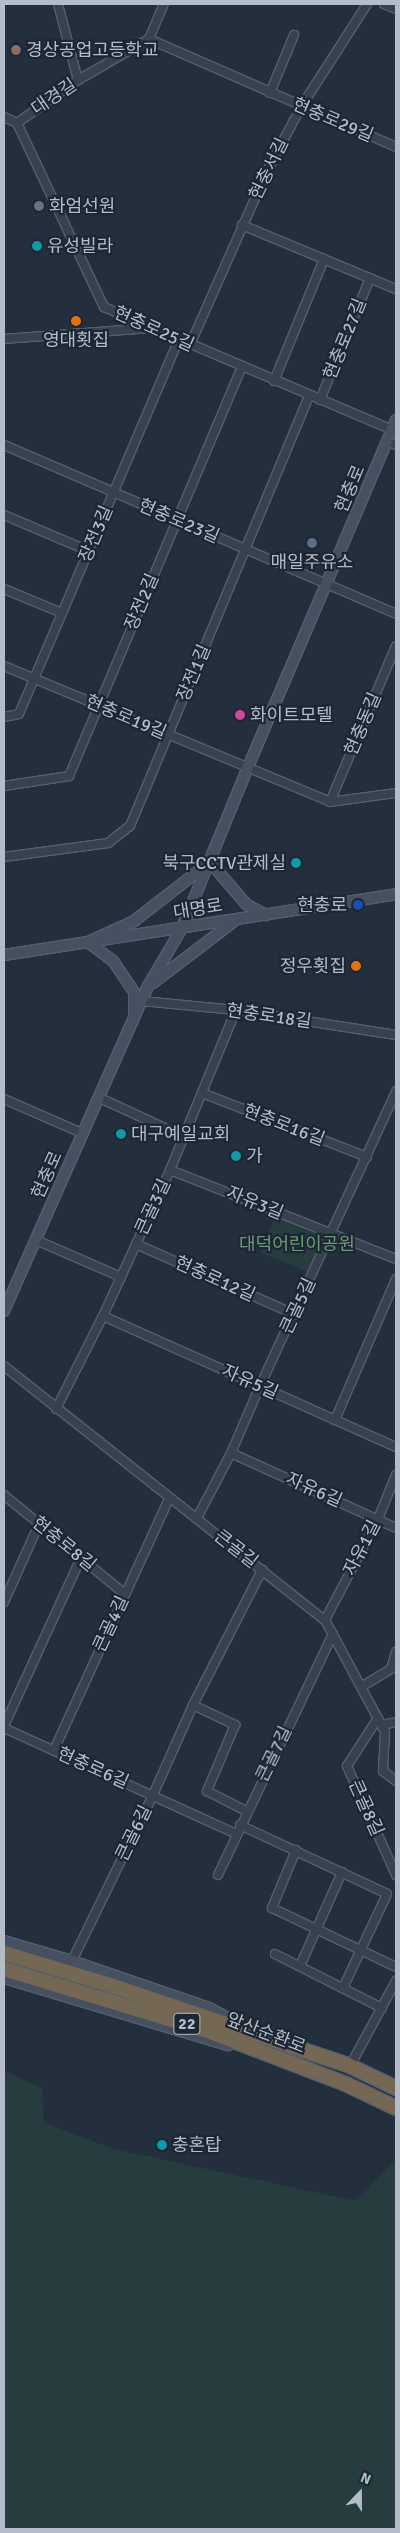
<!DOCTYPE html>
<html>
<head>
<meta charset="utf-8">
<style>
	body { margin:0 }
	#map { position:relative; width:400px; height:2533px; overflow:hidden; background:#242f3e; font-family:Signika,"Noto Sans KR",sans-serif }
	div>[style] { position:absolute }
	.green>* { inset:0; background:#263c3f }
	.roads { filter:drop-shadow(1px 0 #565f6c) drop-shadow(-1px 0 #565f6c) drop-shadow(0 1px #565f6c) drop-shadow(0 -1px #565f6c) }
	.street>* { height:8px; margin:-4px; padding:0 4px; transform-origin:4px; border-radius:4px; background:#38414e }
	.secondary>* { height:10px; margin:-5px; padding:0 5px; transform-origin:5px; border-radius:5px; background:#465061 }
	.highway>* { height:14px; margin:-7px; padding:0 7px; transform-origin:7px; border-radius:7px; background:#746855 }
	.dots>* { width:14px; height:14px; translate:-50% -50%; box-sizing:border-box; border:2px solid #1d2633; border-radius:50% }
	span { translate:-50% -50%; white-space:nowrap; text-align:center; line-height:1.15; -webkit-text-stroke:4.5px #1d2633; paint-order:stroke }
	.shield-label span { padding:1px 4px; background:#1d2633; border:1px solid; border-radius:4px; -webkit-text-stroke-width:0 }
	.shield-label { font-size:16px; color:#b4bcc9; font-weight:700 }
	.poi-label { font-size:18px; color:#b4bcc9 }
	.left { translate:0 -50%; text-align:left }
	.right { translate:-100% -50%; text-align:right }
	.street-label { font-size:18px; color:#b4bcc9 }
	.park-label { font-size:18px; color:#6b9a76 }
	.frame { position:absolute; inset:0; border:5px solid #b4bcc9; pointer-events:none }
	.north { position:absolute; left:335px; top:2468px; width:50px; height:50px; -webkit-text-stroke:4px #1d2633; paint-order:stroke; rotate:22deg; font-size:14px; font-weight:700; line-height:20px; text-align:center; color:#b4bcc9 }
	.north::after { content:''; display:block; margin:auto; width:18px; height:22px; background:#b4bcc9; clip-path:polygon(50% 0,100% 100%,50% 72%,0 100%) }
</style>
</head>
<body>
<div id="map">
	<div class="green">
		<div style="clip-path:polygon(277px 1212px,332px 1234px,309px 1273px,260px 1252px)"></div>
		<div style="clip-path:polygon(4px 2071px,42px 2088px,44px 2123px,114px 2149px,356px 2201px,396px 2159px,396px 2529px,4px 2529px)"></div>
	</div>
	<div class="roads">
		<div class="street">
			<div style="left:58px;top:4px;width:79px;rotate:75.3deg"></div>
			<div style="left:384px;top:4px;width:13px;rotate:23deg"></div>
			<div style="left:149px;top:39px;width:270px;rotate:23.6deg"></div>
			<div style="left:270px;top:93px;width:63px;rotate:-67.5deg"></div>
			<div style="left:4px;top:117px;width:14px;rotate:25deg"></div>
			<div style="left:17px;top:123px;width:204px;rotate:64.7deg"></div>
			<div style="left:104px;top:307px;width:313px;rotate:23.1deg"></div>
			<div style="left:17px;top:123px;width:75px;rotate:-35.2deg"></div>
			<div style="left:78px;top:80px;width:82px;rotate:-30deg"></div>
			<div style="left:149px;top:39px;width:38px;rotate:-67deg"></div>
			<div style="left:242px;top:225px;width:167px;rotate:22.6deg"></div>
			<div style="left:4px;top:339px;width:147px;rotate:-4.3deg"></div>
			<div style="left:190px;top:345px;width:190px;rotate:-66.1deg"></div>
			<div style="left:267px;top:171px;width:72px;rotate:-62deg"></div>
			<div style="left:301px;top:107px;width:122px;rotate:-57.3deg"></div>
			<div style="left:274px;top:381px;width:132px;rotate:-67.7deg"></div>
			<div style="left:320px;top:400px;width:132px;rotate:-67.7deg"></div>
			<div style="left:387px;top:441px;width:10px;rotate:24deg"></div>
			<div style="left:4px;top:445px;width:427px;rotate:23.3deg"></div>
			<div style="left:4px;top:515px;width:92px;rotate:23deg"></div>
			<div style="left:4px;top:589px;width:63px;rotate:22.5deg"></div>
			<div style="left:4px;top:666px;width:353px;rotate:22.6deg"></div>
			<div style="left:330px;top:802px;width:67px;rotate:-7.8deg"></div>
			<div style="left:4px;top:717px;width:15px;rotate:-11deg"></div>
			<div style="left:19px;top:714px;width:408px;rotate:-66.9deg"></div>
			<div style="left:4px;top:786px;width:66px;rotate:-8.7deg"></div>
			<div style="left:69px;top:776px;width:444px;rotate:-67.1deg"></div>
			<div style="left:330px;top:802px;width:169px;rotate:-67.1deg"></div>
			<div style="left:4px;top:857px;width:105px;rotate:-7.7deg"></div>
			<div style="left:108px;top:843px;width:28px;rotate:-38deg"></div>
			<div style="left:130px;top:826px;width:466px;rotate:-67.4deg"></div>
			<div style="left:142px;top:1001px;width:94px;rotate:5.5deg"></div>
			<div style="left:236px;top:1010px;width:162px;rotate:8.9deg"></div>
			<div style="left:202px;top:1093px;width:177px;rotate:21.2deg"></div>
			<div style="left:100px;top:1098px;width:93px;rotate:24.9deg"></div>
			<div style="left:4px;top:1099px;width:87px;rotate:23.6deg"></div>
			<div style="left:170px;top:1170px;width:243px;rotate:21.5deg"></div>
			<div style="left:36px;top:1240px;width:93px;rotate:23.5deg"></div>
			<div style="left:136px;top:1244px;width:173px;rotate:23.9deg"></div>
			<div style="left:103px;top:1316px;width:321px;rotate:24.1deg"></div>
			<div style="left:4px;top:1366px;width:409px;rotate:38.4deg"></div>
			<div style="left:325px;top:1620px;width:127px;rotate:61.8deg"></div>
			<div style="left:385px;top:1732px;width:39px;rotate:93deg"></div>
			<div style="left:383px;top:1771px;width:16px;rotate:38deg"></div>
			<div style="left:56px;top:1409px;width:104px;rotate:-63.2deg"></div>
			<div style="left:103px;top:1316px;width:161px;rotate:-65.3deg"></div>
			<div style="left:170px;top:1170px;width:173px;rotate:-67.6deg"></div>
			<div style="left:335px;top:1420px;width:154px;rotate:-66.6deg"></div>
			<div style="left:231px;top:1453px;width:181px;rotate:24.4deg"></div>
			<div style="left:4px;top:1495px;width:156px;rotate:39.3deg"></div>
			<div style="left:197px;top:1518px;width:73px;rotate:-62.4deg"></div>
			<div style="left:231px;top:1453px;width:73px;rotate:-66.6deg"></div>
			<div style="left:260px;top:1386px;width:325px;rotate:-65.2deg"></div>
			<div style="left:4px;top:1602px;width:85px;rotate:-65.8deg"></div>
			<div style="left:325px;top:1620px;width:114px;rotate:-62.3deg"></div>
			<div style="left:378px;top:1519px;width:48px;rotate:-67.8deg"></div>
			<div style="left:361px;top:1687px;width:35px;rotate:-31deg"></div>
			<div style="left:391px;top:1669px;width:18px;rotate:-74deg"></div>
			<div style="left:193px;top:1705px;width:47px;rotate:25.5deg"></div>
			<div style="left:235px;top:1725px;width:72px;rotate:113deg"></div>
			<div style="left:207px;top:1791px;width:44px;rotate:27.1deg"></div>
			<div style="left:378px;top:1718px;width:57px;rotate:122.9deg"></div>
			<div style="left:347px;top:1766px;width:120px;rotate:65.8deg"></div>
			<div style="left:382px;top:1725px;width:14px;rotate:-12deg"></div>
			<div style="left:4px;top:1726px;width:185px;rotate:-65.4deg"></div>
			<div style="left:4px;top:1728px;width:256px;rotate:24.5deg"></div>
			<div style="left:54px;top:1750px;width:276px;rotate:-65.4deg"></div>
			<div style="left:240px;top:1825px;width:162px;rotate:25.1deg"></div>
			<div style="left:387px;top:1894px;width:104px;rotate:115.1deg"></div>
			<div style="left:296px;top:1850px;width:63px;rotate:112.5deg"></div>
			<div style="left:272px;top:1908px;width:137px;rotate:25.4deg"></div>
			<div style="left:218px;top:1875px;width:267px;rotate:-64.5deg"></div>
			<div style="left:275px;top:1954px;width:120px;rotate:26.8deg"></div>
			<div style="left:72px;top:1961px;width:185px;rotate:-64deg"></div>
			<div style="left:153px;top:1795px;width:98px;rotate:-66deg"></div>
			<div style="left:193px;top:1705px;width:152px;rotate:-62.9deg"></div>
			<div style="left:300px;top:1966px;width:103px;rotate:-65.9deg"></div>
			<div style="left:350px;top:2066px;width:97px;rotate:-61.6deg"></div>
		</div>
		<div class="secondary">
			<div style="left:4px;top:955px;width:397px;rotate:-8.8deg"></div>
			<div style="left:153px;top:983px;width:101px;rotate:-37.3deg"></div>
			<div style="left:134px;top:1014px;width:22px;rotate:-90deg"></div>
			<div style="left:134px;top:992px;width:37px;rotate:-124deg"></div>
			<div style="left:113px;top:961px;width:31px;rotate:-143deg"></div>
			<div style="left:88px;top:942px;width:51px;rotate:-24.5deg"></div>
			<div style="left:134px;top:921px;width:96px;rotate:-37.8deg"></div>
			<div style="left:210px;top:862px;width:55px;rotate:49.4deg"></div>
			<div style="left:246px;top:904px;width:23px;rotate:29deg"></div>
			<div style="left:4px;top:1311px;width:355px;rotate:-66.1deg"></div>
			<div style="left:148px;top:986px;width:67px;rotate:-59.6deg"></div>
			<div style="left:182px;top:928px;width:174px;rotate:-67.7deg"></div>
			<div style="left:248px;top:767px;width:377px;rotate:-66.9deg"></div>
			<div style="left:4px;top:1941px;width:71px;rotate:16.4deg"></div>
			<div style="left:72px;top:1961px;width:145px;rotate:18.9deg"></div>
			<div style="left:209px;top:2008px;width:32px;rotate:28deg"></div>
			<div style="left:4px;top:1978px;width:234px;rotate:16.7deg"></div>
		</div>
		<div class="highway">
			<div style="left:4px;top:1953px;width:108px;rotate:16.8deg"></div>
			<div style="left:107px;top:1984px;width:256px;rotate:18.6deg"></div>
			<div style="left:350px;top:2066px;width:51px;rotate:25.6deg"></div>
			<div style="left:4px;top:1969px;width:210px;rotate:16.9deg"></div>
			<div style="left:205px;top:2030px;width:153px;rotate:21deg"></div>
			<div style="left:348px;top:2085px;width:53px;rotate:25.6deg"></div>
		</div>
	</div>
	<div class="dots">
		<div style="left:16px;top:50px;background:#8d6e63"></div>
		<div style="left:39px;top:206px;background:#6b7280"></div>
		<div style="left:37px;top:246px;background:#0f9aa8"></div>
		<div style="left:76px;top:321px;background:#e8710a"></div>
		<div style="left:312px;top:543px;background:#5c6f8a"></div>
		<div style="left:240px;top:715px;background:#d1479c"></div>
		<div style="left:296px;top:863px;background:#0f9aa8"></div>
		<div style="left:358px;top:905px;background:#1a4fb4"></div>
		<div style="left:356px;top:966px;background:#e8710a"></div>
		<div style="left:121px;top:1134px;background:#0f9aa8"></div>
		<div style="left:236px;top:1156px;background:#0f9aa8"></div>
		<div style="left:162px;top:2145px;background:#0f9aa8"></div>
	</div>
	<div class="shield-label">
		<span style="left:187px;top:2024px">22</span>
	</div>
	<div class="poi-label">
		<span class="left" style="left:26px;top:50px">경상공업고등학교</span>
		<span class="left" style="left:49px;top:206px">화엄선원</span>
		<span class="left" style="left:47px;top:246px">유성빌라</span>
		<span style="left:76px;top:340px">영대횟집</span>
		<span style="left:312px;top:562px">매일주유소</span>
		<span class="left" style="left:250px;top:715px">화이트모텔</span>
		<span class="right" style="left:286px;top:863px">북구CCTV관제실</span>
		<span class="right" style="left:347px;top:905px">현충로</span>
		<span class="right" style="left:346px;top:966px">정우횟집</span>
		<span class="left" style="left:131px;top:1134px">대구예일교회</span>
		<span class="left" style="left:246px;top:1156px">가</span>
		<span class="left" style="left:172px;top:2145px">충혼탑</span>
	</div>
	<div class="street-label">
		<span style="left:54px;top:97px;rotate:-34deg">대경길</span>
		<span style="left:333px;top:120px;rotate:23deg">현충로29길</span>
		<span style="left:269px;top:169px;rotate:-64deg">현충서길</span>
		<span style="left:154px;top:329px;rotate:24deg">현충로25길</span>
		<span style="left:345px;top:339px;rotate:-68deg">현충로27길</span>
		<span style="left:350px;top:489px;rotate:-67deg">현충로</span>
		<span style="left:179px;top:521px;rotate:23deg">현충로23길</span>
		<span style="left:96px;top:534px;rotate:-67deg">장전3길</span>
		<span style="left:142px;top:602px;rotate:-67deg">장전2길</span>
		<span style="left:194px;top:673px;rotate:-67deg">장전1길</span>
		<span style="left:126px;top:717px;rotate:23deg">현충로19길</span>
		<span style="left:363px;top:724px;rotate:-67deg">현충동길</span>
		<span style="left:198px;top:909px;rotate:-9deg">대명로</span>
		<span style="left:269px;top:1016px;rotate:8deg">현충로18길</span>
		<span style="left:284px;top:1125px;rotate:21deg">현충로16길</span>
		<span style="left:47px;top:1175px;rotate:-66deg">현충로</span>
		<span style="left:255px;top:1203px;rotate:22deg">자유3길</span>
		<span style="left:153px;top:1207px;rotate:-65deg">큰골3길</span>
		<span style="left:215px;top:1279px;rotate:24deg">현충로12길</span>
		<span style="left:298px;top:1306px;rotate:-65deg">큰골5길</span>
		<span style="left:250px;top:1382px;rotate:24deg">자유5길</span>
		<span style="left:314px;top:1490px;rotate:24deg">자유6길</span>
		<span style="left:64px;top:1544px;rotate:39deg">현충로8길</span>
		<span style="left:362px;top:1548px;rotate:-63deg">자유1길</span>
		<span style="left:236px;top:1549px;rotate:38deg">큰골길</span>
		<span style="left:111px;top:1624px;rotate:-65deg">큰골4길</span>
		<span style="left:274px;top:1754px;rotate:-64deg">큰골7길</span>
		<span style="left:93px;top:1768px;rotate:24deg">현충로6길</span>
		<span style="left:366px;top:1808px;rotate:66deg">큰골8길</span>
		<span style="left:134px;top:1833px;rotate:-64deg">큰골6길</span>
		<span style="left:266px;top:2033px;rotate:21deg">앞산순환로</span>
	</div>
	<div class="park-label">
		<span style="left:297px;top:1244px">대덕어린이공원</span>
	</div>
	<div class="frame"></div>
	<div class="north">N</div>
</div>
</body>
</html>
